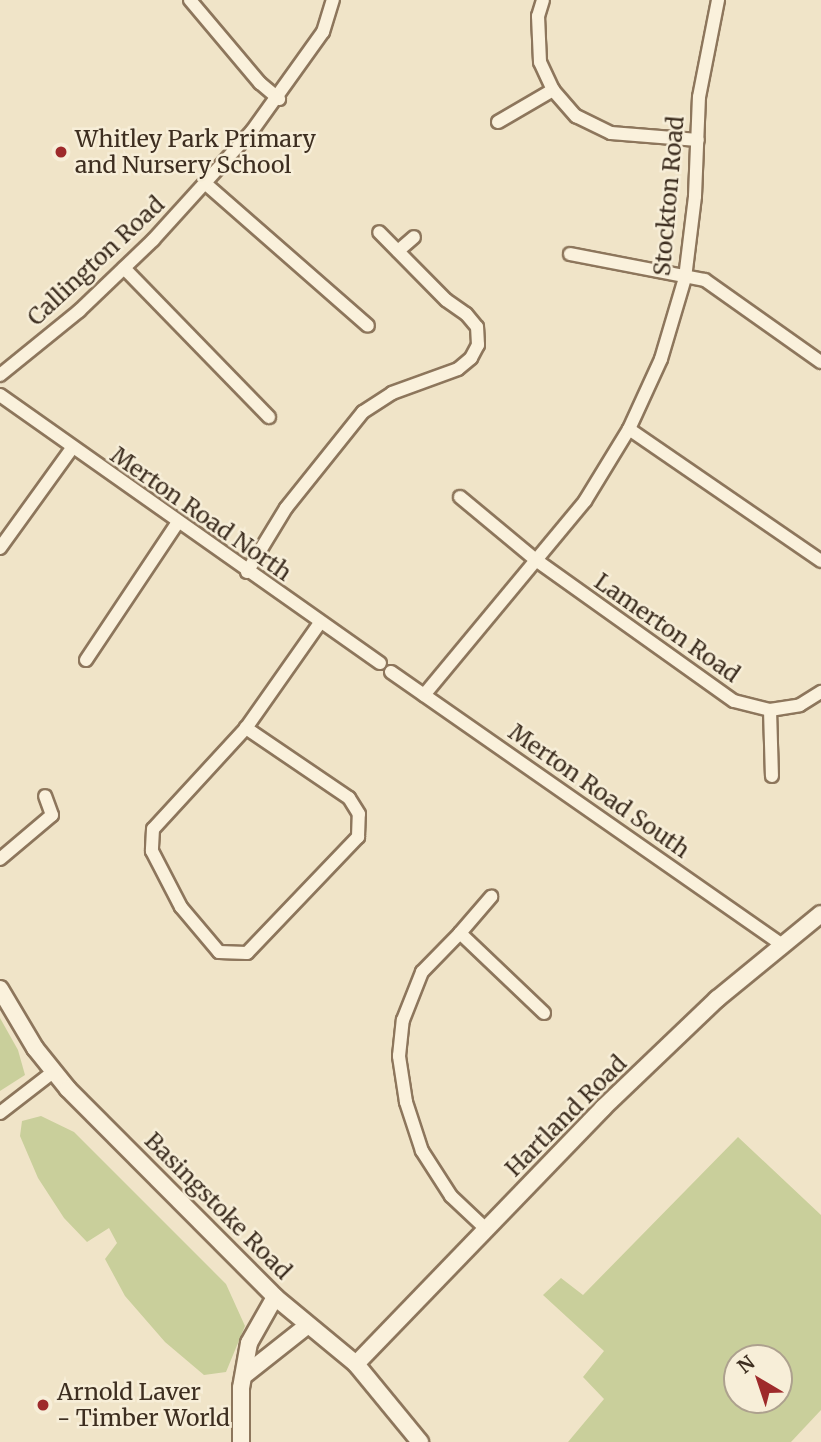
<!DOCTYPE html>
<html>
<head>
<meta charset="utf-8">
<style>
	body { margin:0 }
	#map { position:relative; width:821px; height:1442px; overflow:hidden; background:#f0e4c8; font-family:Merriweather,serif }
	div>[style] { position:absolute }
	.green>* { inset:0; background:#c9cf9b }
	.roads { filter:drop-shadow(2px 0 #8d765c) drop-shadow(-2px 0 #8d765c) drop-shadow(0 2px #8d765c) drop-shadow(0 -2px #8d765c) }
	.street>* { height:12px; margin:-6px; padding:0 6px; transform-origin:6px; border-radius:6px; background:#faf1dc }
	.secondary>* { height:16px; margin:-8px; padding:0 8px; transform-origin:8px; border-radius:8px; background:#faf1dc }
	.dots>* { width:19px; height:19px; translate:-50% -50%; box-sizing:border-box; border:4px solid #f7eed8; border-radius:50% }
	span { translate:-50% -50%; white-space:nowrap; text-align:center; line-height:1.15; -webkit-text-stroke:5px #f7eed8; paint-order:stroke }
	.poi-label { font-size:23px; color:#3d2e20 }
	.left { translate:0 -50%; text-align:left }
	.street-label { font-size:23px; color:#3d2e20 }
	.north { position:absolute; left:723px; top:1344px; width:70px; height:70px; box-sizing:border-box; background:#f7eed8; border:2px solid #ada18e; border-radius:50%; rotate:321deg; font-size:19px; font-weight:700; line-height:28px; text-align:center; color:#3d2e20 }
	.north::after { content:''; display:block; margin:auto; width:24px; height:32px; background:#9e2a2b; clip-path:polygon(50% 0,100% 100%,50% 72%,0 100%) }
</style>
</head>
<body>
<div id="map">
	<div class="green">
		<div style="clip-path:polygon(0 1018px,18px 1050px,25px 1075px,0 1091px)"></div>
		<div style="clip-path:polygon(41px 1116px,74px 1132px,226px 1284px,245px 1326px,226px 1372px,204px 1375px,165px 1342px,125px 1296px,105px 1259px,117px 1243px,109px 1228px,87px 1242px,64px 1218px,38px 1178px,20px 1136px,22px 1121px)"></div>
		<div style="clip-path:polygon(evenodd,738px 1137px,821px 1215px,821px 1410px,791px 1442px,568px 1442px,604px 1399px,583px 1377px,604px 1351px,543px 1295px,561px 1278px,583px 1295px,738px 1137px,737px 1358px,779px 1358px,779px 1400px,737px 1400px,737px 1358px)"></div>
	</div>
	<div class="roads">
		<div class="street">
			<div style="left:190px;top:0;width:109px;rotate:49.9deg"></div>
			<div style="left:260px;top:83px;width:25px;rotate:40deg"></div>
			<div style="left:543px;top:0;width:17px;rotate:107deg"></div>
			<div style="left:538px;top:16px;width:46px;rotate:87.5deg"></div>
			<div style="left:540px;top:62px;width:31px;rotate:65deg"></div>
			<div style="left:553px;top:90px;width:35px;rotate:49deg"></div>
			<div style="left:576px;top:116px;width:39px;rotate:26deg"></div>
			<div style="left:611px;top:133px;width:87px;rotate:4.6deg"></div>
			<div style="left:498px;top:122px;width:64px;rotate:-30.2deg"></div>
			<div style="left:206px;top:184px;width:215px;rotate:41.2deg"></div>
			<div style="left:398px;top:251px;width:21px;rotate:-41deg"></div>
			<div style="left:570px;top:254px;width:137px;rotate:10.9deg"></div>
			<div style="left:705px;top:280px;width:142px;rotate:35.3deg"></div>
			<div style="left:124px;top:268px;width:208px;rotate:45.8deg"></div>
			<div style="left:0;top:375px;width:102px;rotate:-39deg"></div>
			<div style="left:79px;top:311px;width:103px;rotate:-43.8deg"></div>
			<div style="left:153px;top:240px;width:147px;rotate:-47.8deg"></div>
			<div style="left:252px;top:131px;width:122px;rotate:-54.4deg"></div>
			<div style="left:323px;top:32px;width:34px;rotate:-73deg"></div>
			<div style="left:0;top:395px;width:465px;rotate:35.2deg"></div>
			<div style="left:629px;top:429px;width:233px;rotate:34.5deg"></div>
			<div style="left:460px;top:497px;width:99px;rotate:39.7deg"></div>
			<div style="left:536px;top:560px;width:243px;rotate:35.5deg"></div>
			<div style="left:734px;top:701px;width:37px;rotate:14deg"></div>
			<div style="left:770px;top:710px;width:30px;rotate:-9deg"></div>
			<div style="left:800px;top:705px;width:25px;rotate:-32deg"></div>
			<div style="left:0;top:548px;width:123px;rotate:-54.2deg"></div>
			<div style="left:247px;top:572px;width:75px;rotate:-58.6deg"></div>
			<div style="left:286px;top:508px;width:123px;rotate:-51.3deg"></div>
			<div style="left:363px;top:412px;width:35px;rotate:-33deg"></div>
			<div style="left:392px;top:393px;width:70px;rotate:-20deg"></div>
			<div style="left:458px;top:369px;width:17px;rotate:-40deg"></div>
			<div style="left:471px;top:358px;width:15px;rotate:-62deg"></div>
			<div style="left:478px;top:345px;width:18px;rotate:-93deg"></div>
			<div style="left:477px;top:327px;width:17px;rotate:-130deg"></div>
			<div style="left:466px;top:314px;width:24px;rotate:-145deg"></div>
			<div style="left:446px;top:300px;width:95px;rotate:-134.6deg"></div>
			<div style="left:86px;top:660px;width:166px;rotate:-56.3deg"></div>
			<div style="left:391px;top:672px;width:477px;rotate:34.9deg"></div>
			<div style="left:424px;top:695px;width:252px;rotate:-50.3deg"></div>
			<div style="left:585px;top:501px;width:84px;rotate:-58.6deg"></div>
			<div style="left:629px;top:429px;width:77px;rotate:-65.4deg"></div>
			<div style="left:661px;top:359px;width:84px;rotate:-73.5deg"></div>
			<div style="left:685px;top:278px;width:83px;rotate:-83deg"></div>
			<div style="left:695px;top:196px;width:99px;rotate:-87.7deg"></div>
			<div style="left:699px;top:97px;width:99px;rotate:-78.9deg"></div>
			<div style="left:770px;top:710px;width:66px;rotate:88.3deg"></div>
			<div style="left:246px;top:728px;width:137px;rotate:132.6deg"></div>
			<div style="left:153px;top:829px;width:22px;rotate:93deg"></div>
			<div style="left:152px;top:851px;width:63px;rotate:62.6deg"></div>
			<div style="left:181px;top:907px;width:59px;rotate:49.8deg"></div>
			<div style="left:219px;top:952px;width:28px;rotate:2deg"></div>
			<div style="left:247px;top:953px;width:161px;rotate:-46.3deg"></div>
			<div style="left:358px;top:837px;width:23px;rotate:-88deg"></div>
			<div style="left:359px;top:814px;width:19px;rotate:-122deg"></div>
			<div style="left:349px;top:798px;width:125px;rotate:-145.8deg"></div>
			<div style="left:246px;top:728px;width:127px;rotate:-54.9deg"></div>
			<div style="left:0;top:859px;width:68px;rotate:-40.2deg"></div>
			<div style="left:52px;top:815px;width:20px;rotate:-110deg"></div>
			<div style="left:460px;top:933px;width:48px;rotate:-49.3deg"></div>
			<div style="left:0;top:1113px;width:67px;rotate:-37.7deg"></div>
			<div style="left:486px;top:1229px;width:48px;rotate:-136.7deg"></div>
			<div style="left:451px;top:1196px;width:54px;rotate:-122.8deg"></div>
			<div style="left:422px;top:1151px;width:52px;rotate:-108.1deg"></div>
			<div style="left:406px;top:1102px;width:47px;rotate:-98.7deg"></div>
			<div style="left:399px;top:1056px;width:36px;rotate:-84deg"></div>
			<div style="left:403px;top:1020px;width:52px;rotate:-68.4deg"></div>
			<div style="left:422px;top:972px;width:54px;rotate:-45.7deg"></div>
			<div style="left:460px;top:933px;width:116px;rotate:43.6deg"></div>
		</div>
		<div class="secondary">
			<div style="left:0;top:989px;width:69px;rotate:59.3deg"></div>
			<div style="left:35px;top:1048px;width:53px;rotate:51.2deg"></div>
			<div style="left:68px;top:1089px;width:293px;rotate:45.1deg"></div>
			<div style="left:275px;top:1297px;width:105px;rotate:39.6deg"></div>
			<div style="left:356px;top:1364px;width:101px;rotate:50.6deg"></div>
			<div style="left:356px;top:1364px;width:356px;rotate:-46deg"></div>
			<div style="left:603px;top:1108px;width:158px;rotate:-43.7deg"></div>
			<div style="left:717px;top:999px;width:134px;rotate:-39.3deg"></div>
			<div style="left:246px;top:1374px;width:79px;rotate:-38.3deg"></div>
			<div style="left:241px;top:1442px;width:54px;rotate:-90deg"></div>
			<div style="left:241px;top:1388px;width:46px;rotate:-79.9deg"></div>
			<div style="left:249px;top:1343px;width:53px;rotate:-60.5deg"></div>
		</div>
	</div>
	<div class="dots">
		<div style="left:61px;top:152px;background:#9e2a2b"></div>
		<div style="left:43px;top:1405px;background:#9e2a2b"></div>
	</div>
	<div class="poi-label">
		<span class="left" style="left:75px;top:152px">Whitley Park Primary<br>and Nursery School</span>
		<span class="left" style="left:57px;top:1405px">Arnold Laver<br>- Timber World</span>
	</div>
	<div class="street-label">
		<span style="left:669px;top:196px;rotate:-85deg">Stockton Road</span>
		<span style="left:96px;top:261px;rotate:-43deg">Callington Road</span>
		<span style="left:201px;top:514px;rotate:35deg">Merton Road North</span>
		<span style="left:667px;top:628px;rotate:35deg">Lamerton Road</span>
		<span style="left:599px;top:791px;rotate:35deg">Merton Road South</span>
		<span style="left:566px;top:1116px;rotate:-45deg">Hartland Road</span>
		<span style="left:218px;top:1206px;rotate:45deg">Basingstoke Road</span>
	</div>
	<div class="north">N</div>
</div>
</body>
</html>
